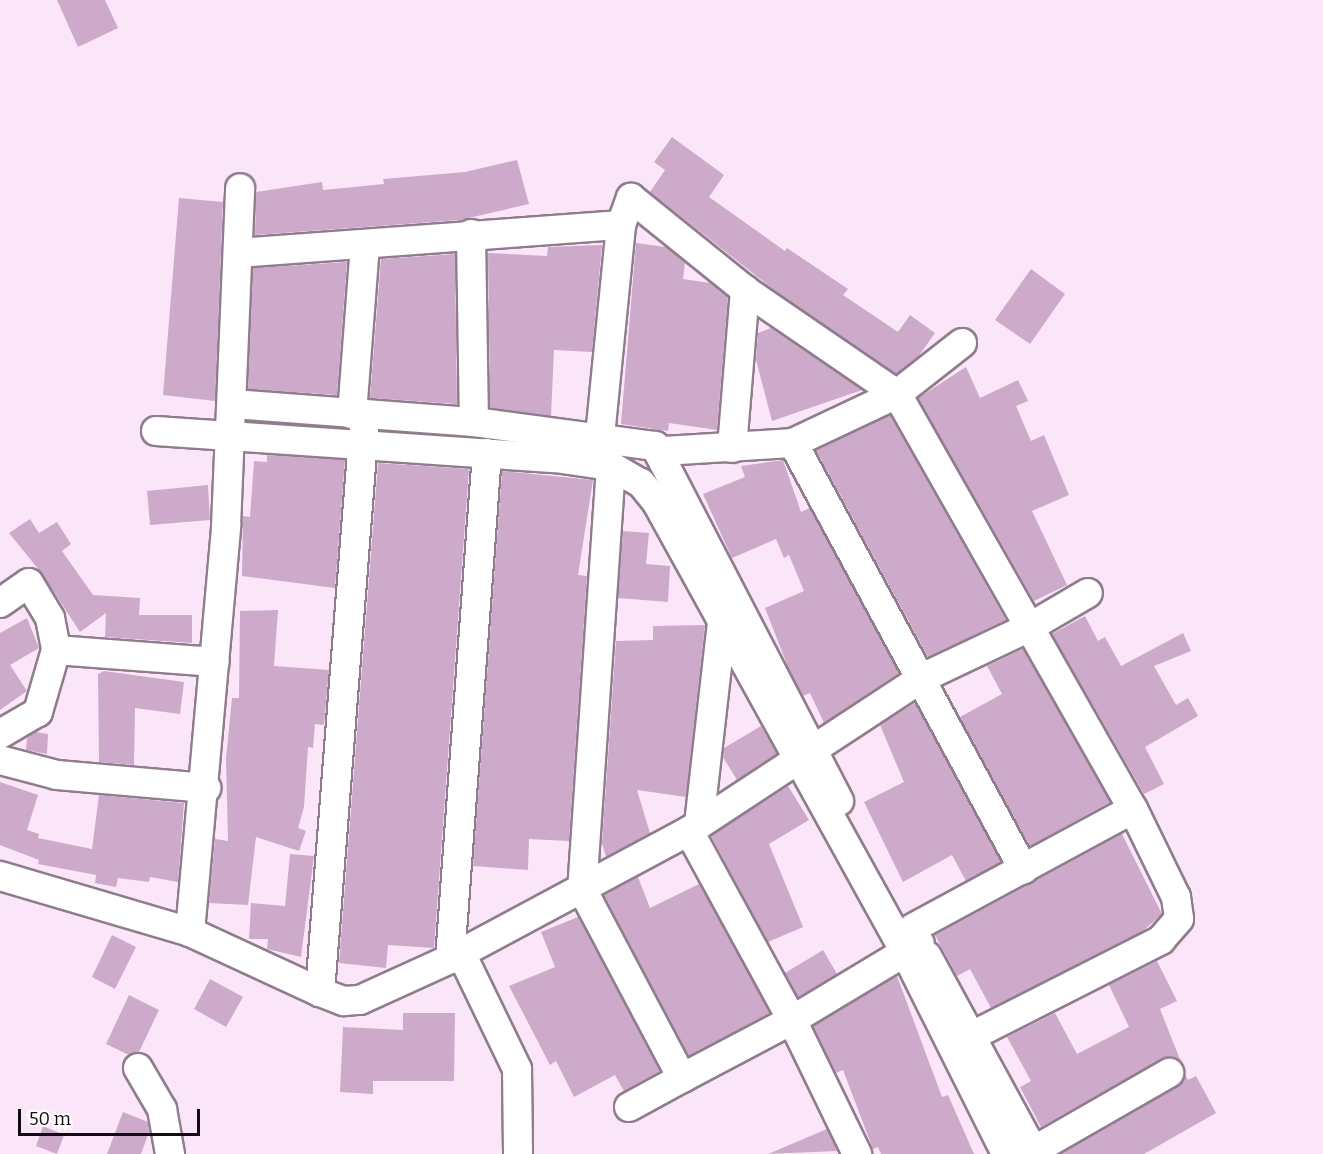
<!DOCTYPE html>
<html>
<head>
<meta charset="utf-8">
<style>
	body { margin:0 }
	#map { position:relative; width:1323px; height:1154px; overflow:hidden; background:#fbe6f9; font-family:Bitter,serif }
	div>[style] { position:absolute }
	.building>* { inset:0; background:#cdaaca }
	.roads { filter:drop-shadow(2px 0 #8f7c8d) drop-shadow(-2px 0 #8f7c8d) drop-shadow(0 2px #8f7c8d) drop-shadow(0 -2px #8f7c8d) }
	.street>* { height:28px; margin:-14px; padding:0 14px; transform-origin:14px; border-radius:14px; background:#fff }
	span { translate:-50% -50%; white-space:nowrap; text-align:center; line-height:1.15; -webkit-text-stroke:6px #fff; paint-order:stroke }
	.scale { position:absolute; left:18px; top:1109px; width:182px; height:27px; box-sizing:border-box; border:3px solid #120b11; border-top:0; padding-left:8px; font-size:18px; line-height:21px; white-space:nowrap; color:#120b11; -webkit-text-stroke:4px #fff; paint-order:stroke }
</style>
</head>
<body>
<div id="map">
	<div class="building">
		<div style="clip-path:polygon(57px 0,105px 0,118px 28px,78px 47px)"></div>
		<div style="clip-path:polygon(672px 137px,724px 175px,709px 197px,785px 251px,787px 248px,848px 289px,843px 295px,898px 332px,910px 315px,935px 333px,918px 357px,896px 374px,778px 293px,650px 192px,665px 170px,654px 162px)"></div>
		<div style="clip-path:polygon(517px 160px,529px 204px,460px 220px,255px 235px,256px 192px,322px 182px,323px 190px,384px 184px,383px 179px,465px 172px)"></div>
		<div style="clip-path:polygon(179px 198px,223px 202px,215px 401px,163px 395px)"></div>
		<div style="clip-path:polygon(636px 243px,666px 247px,685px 263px,683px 279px,710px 283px,728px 297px,717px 430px,669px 423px,668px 431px,621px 424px)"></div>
		<div style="clip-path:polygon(602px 245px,592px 352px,554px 350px,551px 416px,490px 408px,488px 253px,547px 256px,548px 247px)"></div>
		<div style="clip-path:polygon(455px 254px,457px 404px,370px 398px,381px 259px)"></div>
		<div style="clip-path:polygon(347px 262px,337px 395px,248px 389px,253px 268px)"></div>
		<div style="clip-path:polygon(1031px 269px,1065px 294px,1030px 344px,995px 320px)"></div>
		<div style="clip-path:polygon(771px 328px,862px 390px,772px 421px,756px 360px,758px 333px)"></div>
		<div style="clip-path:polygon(966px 367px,980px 398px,1018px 380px,1028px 401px,1016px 406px,1031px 441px,1044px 435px,1069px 495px,1032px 511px,1067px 585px,1034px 601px,918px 398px)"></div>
		<div style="clip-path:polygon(890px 415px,1006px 620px,928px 657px,816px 450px)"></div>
		<div style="clip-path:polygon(267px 455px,345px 460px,335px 588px,242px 576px,243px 516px,250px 517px,254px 461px,267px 462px)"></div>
		<div style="clip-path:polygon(783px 460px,801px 512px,810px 508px,899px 673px,824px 723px,810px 693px,803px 696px,788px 667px,765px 608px,804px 591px,789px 555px,784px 558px,776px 539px,732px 558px,703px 494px,745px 477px,741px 466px)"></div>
		<div style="clip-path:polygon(378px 463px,469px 469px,434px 948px,388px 945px,386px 968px,339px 963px)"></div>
		<div style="clip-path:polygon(502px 471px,593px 480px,578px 575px,587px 576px,569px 841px,529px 839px,528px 870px,473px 866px)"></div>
		<div style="clip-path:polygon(208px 485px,210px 520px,150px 525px,147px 491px)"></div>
		<div style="clip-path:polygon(30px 519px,39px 533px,57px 522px,71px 544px,62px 551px,93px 595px,140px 598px,139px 615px,192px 615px,192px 643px,105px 637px,106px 613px,80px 632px,43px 575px,9px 533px)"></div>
		<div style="clip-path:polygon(623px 531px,649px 533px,646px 564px,670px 566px,668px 602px,618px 598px)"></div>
		<div style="clip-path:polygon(278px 610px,274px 666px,329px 670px,324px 725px,315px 724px,313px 748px,308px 747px,304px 807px,298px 828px,306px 831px,299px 851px,256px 837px,248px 905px,209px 903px,215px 839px,228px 841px,226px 758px,232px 698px,239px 698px,240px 611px)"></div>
		<div style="clip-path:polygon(1085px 616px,1098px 641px,1105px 637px,1121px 666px,1183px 633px,1191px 651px,1154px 666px,1176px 705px,1188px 698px,1198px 716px,1145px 747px,1164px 784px,1144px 794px,1052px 634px)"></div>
		<div style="clip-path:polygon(27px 618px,39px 648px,10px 665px,27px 691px,0 710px,0 633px)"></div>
		<div style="clip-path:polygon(705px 625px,686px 797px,637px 790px,650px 833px,606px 857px,602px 843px,616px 641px,653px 640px,653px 626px)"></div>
		<div style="clip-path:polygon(1023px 649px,1110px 802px,1030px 846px,960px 717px,1002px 694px,987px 666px)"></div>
		<div style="clip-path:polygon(104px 671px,184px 682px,180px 714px,135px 708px,134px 765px,99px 762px,98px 674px)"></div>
		<div style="clip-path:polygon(915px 703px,1001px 862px,966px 881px,952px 855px,903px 882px,864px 802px,904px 782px,880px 725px)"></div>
		<div style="clip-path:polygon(761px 726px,777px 754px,737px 780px,723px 757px,724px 748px)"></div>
		<div style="clip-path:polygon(36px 732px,48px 734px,47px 754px,26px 750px,27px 738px)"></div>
		<div style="clip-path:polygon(0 782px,38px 795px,27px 830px,39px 834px,38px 838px,92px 849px,99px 795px,184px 803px,178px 882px,150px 877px,149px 882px,118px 878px,116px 887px,95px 883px,96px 875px,38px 864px,39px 860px,0 845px)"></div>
		<div style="clip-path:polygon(788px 786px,809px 820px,769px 844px,803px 927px,768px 942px,711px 836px)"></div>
		<div style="clip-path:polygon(1122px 834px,1162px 914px,1143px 931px,991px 1008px,970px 969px,957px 976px,935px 935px)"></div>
		<div style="clip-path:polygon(290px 854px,314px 856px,301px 957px,267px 949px,268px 939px,249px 939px,251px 903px,285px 906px)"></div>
		<div style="clip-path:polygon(638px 877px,650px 908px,699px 884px,770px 1013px,689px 1056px,604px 895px)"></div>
		<div style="clip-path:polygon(578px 917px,660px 1071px,624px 1091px,615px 1075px,574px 1097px,556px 1061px,550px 1065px,509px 986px,555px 967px,541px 932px)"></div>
		<div style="clip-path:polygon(112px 935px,136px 947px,115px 989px,92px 977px)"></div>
		<div style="clip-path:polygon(823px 950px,837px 974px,798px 997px,785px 973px)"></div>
		<div style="clip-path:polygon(1157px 961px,1177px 1001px,1160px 1009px,1181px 1062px,1161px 1059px,1041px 1127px,1020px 1087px,1031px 1081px,1007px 1037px,1055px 1013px,1077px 1054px,1129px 1027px,1109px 985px)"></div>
		<div style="clip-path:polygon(897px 976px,942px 1097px,948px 1095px,974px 1154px,881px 1154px,878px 1147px,873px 1149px,843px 1070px,836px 1073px,813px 1026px)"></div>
		<div style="clip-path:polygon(210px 979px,243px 997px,226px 1027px,194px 1009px)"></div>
		<div style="clip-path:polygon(129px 995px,159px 1010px,139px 1052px,129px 1055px,106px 1044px)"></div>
		<div style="clip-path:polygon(403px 1013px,455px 1013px,454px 1081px,373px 1081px,373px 1094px,340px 1092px,343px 1027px,403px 1030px)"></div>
		<div style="clip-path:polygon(1185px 1074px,1188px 1080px,1196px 1076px,1216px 1113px,1144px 1154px,1061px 1154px,1177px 1087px)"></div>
		<div style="clip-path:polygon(123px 1112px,148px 1122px,149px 1132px,141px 1154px,107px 1154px)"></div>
		<div style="clip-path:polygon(43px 1126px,64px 1135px,57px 1154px,36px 1146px)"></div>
		<div style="clip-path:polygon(827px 1129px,837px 1151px,768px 1154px)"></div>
	</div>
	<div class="roads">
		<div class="street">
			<div style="left:471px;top:234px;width:188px;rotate:89.1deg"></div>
			<div style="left:238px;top:253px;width:384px;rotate:-4.2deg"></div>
			<div style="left:962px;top:343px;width:83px;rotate:141.9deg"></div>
			<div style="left:897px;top:394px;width:477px;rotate:60.4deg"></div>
			<div style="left:1133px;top:809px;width:98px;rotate:64deg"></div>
			<div style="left:1176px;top:897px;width:22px;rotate:82deg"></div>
			<div style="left:1179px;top:919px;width:28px;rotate:131deg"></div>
			<div style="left:1161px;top:940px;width:212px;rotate:153.1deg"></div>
			<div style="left:233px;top:404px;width:242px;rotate:4.3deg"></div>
			<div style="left:474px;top:422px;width:183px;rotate:7.6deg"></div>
			<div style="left:655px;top:446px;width:400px;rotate:62.6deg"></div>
			<div style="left:352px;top:414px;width:169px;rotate:-85.6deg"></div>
			<div style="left:156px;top:431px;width:400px;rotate:3.9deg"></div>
			<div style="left:555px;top:458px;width:57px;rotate:8.1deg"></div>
			<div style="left:611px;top:466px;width:34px;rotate:30deg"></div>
			<div style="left:641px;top:483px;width:26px;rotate:51deg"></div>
			<div style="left:657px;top:503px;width:513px;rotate:61.09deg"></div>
			<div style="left:905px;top:952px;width:226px;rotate:63.4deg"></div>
			<div style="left:600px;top:436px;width:212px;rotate:-84.3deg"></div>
			<div style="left:621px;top:225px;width:29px;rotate:-70deg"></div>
			<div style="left:631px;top:198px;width:146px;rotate:38.9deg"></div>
			<div style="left:745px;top:290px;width:184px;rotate:34.4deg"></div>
			<div style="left:897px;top:394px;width:115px;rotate:154.8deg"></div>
			<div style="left:793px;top:443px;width:132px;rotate:176.5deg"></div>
			<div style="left:793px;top:443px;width:485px;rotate:61.6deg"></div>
			<div style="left:732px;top:448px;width:159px;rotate:-85.3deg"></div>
			<div style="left:611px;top:466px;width:424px;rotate:93.9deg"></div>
			<div style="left:582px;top:889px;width:214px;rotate:62.1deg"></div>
			<div style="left:682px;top:1078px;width:124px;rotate:-27.8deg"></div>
			<div style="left:792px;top:1020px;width:149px;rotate:-31deg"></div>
			<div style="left:0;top:603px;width:35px;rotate:-35deg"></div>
			<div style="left:29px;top:583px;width:41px;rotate:59deg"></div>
			<div style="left:50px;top:618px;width:33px;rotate:79deg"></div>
			<div style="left:56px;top:650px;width:65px;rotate:106.2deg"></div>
			<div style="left:38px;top:712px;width:44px;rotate:149.9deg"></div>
			<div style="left:56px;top:650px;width:159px;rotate:4.3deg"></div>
			<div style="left:0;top:760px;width:59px;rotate:14.7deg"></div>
			<div style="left:57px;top:775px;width:150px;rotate:5deg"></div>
			<div style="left:699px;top:824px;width:204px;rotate:-83.5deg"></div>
			<div style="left:689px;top:831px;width:215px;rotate:61.4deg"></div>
			<div style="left:792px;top:1020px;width:149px;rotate:64.1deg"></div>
			<div style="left:0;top:876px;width:198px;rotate:16.4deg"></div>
			<div style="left:190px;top:932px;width:143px;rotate:24.8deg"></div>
			<div style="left:320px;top:992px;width:26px;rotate:21deg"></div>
			<div style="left:344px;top:1001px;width:16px;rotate:-4deg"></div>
			<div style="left:360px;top:1000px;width:99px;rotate:-24.5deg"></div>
			<div style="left:450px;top:959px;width:271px;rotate:-28.2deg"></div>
			<div style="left:689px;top:831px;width:279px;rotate:-33.3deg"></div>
			<div style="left:922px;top:678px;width:119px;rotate:-25.3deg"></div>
			<div style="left:1030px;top:627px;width:67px;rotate:-30.4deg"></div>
			<div style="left:913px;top:928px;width:250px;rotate:-28.4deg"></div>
			<div style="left:190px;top:932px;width:408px;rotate:-84.9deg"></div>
			<div style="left:226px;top:526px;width:338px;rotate:-87.6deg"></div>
			<div style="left:461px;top:953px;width:129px;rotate:64.2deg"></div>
			<div style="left:517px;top:1069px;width:85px;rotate:89.3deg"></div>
			<div style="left:927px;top:956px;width:226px;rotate:61.4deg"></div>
			<div style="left:450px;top:959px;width:507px;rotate:-85.82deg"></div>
			<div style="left:320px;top:992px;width:567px;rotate:-85.55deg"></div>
			<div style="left:138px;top:1068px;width:48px;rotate:59.7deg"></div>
			<div style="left:162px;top:1109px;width:46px;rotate:79.9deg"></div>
			<div style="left:629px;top:1107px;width:60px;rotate:-28.7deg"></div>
			<div style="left:1028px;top:1154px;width:163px;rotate:-29.9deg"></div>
		</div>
	</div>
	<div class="scale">50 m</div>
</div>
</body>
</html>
